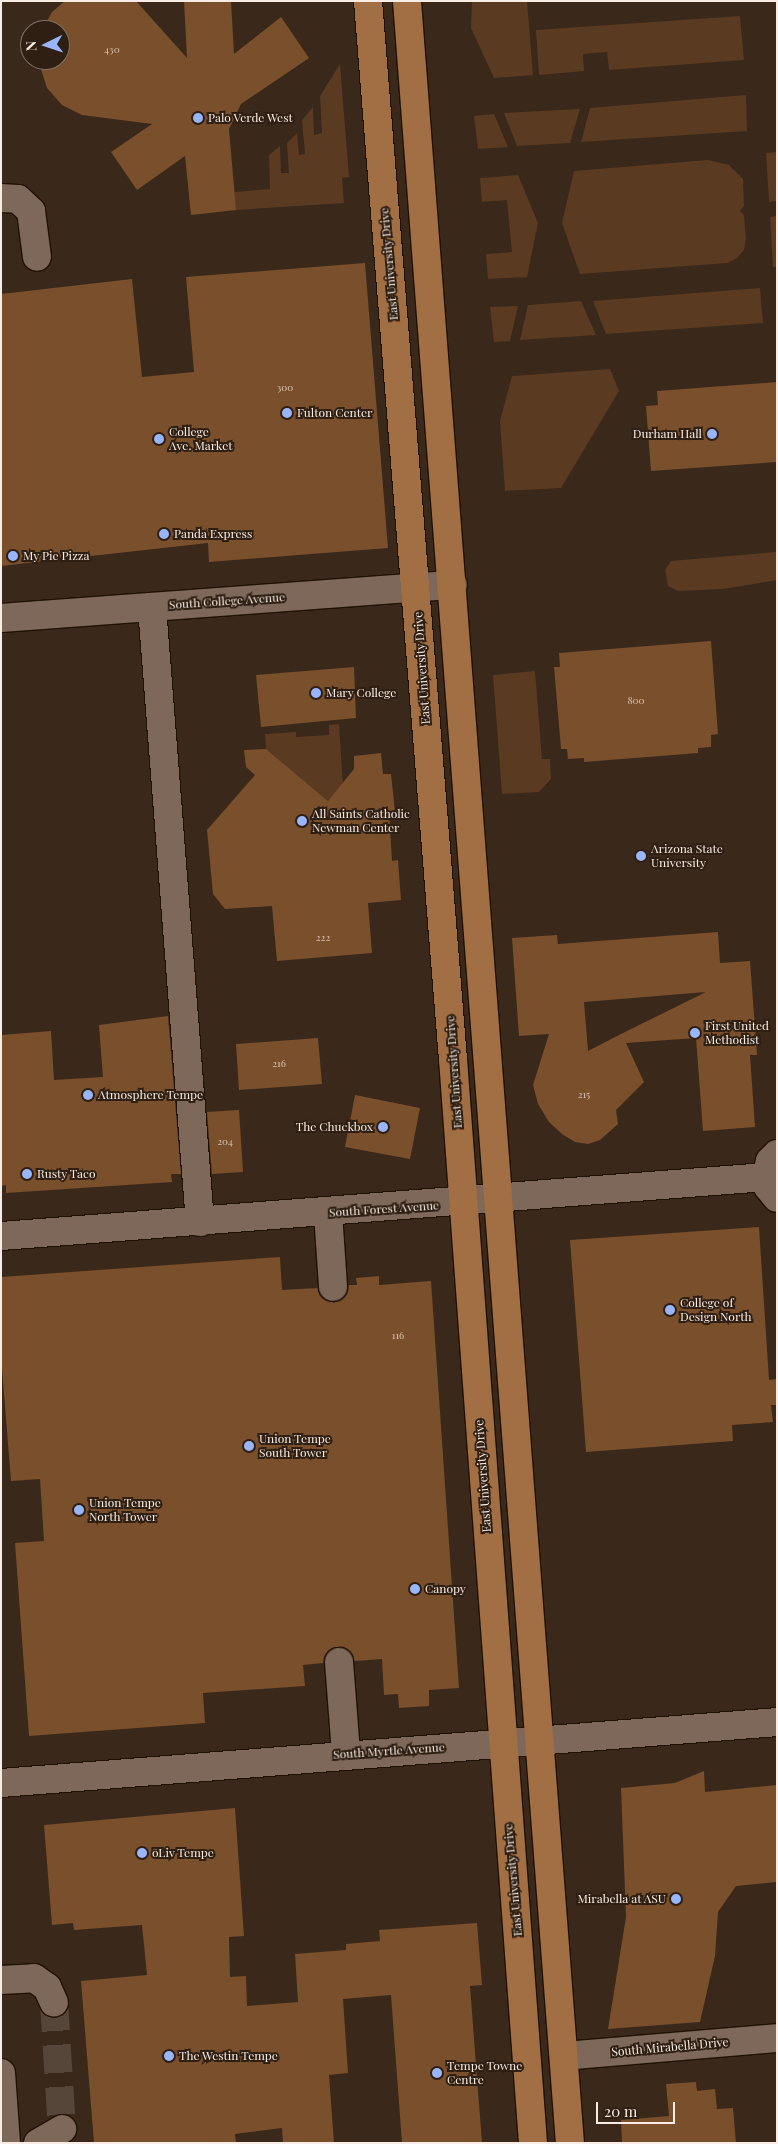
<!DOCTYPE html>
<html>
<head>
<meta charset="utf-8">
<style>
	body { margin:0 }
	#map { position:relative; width:778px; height:2144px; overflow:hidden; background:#3a281b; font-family:"Playfair Display",serif }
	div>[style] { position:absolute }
	.green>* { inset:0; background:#5a3a21 }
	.building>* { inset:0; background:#7a4f2c }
	.minor-tunnel>* { height:28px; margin-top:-14px; transform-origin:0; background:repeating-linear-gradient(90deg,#564539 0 28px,transparent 0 42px) }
	.roads { filter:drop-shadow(1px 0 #201105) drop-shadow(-1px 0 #201105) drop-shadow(0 1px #201105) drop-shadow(0 -1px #201105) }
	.minor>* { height:28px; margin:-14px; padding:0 14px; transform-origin:14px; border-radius:14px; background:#7d685a }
	.major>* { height:28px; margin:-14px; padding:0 14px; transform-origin:14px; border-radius:14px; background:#a26e43 }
	.dots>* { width:14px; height:14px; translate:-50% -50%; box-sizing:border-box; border:2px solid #2f1f12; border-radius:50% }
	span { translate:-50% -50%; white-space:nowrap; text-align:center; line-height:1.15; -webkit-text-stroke:4px #2f1f12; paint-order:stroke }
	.number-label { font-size:10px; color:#d8c5b6 }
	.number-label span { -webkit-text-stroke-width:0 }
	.poi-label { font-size:12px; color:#f8ece4 }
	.left { translate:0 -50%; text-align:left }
	.right { translate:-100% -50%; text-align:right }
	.street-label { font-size:12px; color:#f8ece4 }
	.frame { position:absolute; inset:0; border:2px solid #f8ece4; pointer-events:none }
	.north { position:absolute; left:20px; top:20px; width:50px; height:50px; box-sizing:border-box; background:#2f1f12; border:1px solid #7f7166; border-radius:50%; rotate:266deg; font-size:14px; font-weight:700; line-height:20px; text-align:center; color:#f8ece4 }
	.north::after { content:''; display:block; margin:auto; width:18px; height:22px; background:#99b5fd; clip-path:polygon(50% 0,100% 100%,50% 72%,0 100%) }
	.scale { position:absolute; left:596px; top:2102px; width:79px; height:22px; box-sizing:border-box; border:2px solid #f8ece4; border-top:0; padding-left:6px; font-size:15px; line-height:18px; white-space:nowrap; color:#f8ece4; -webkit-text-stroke:4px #2f1f12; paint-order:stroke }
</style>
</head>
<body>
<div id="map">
	<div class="green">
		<div style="clip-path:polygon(472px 1px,527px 1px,533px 75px,494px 78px,471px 28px)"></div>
		<div style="clip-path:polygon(740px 16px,744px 60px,609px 70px,607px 52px,583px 54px,584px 71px,539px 75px,536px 30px)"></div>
		<div style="clip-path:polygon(340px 64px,349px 177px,342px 178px,344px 203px,236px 210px,234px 192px,270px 189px,269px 155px,280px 146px,281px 173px,289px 173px,287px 143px,297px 133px,299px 155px,305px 154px,302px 120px,313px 107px,314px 135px,322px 133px,320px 96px)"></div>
		<div style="clip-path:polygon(746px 95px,747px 131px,581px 142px,590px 108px)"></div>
		<div style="clip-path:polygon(580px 109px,570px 143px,517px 146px,504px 113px)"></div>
		<div style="clip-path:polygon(494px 114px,508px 147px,478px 149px,474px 116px)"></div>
		<div style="clip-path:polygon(777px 152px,777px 201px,769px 202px,766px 153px)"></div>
		<div style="clip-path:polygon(708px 160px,729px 165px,743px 179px,744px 206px,740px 211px,744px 215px,746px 239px,744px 250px,737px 258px,727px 263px,580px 274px,562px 223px,574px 171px)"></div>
		<div style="clip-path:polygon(518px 175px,538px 223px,527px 277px,488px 279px,486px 254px,512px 252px,507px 200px,482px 202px,480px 178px)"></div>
		<div style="clip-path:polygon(777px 216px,777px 267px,773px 267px,770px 217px)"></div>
		<div style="clip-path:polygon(760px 288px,763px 323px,606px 334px,593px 301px)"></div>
		<div style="clip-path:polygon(581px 301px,596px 335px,520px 340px,528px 305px)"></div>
		<div style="clip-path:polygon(518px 306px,510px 341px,494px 342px,490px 307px)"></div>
		<div style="clip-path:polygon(610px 369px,619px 391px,561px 488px,505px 491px,500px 421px,512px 376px)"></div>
		<div style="clip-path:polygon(777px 552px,777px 580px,723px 589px,678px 591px,668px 586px,665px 570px,671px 561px)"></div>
		<div style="clip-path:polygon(535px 671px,542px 759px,550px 759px,551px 779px,539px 792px,502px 794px,493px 675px)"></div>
		<div style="clip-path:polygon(339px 724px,343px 784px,328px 801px,266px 749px,265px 734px,296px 732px,296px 737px,329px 735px,329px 725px)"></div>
	</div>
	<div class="building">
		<div style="clip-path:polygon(65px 1px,136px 1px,187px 58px,184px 1px,231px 1px,234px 54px,281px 17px,309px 58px,241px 104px,229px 129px,236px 210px,191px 215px,185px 156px,137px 190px,111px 152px,152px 124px,82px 115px,62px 105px,47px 88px,38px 60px,60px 60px,60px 30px,42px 30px,52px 12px)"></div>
		<div style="clip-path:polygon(365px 263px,388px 548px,209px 562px,208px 543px,1px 566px,1px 294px,132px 279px,142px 377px,194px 372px,186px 277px)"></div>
		<div style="clip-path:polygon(777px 382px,777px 462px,651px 471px,646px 406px,658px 405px,657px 391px)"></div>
		<div style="clip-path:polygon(711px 641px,718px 734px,711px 735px,711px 747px,698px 748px,698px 753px,584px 762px,584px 758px,568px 759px,567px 749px,561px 749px,554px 667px,560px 667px,559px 653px)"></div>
		<div style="clip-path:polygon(354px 667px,356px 718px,261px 727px,256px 675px)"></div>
		<div style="clip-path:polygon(266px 749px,328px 801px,354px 769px,354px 756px,381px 753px,383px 774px,391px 774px,395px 812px,389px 812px,392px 861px,398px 860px,401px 900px,368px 903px,372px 953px,277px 961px,272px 906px,225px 909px,213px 894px,207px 830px,255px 775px,246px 767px,244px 750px)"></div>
		<div style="clip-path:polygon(evenodd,718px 932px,720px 963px,750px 961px,757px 1055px,750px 1055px,755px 1127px,703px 1131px,696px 1038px,626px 1043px,644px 1082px,616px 1110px,618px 1124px,600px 1140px,588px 1144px,575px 1142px,562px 1134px,549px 1122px,538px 1104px,533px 1085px,549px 1034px,519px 1036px,512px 938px,557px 935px,558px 944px,718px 932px,706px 992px,621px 1034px,588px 1051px,584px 1002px,706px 992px)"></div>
		<div style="clip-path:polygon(168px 1016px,181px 1174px,171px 1174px,172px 1182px,6px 1193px,6px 1185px,1px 1186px,1px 1035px,51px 1031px,54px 1080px,103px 1077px,99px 1025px)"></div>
		<div style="clip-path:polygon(318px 1038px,322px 1084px,239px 1090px,236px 1044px)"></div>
		<div style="clip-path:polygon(355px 1095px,420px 1108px,410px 1159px,345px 1147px)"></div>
		<div style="clip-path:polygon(239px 1110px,243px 1172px,212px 1174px,207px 1112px)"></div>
		<div style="clip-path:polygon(759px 1227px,769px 1380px,777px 1379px,777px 1405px,771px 1405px,773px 1422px,732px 1425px,733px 1441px,586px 1452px,570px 1240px)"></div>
		<div style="clip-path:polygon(280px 1257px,282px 1290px,317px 1288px,320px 1296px,334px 1303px,347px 1294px,349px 1285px,357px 1285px,356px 1278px,379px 1276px,379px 1285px,431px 1281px,459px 1688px,429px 1690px,429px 1706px,399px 1708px,398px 1694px,384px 1695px,382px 1659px,355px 1661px,346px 1648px,337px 1647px,325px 1655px,323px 1663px,303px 1665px,305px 1686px,203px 1693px,205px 1723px,29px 1736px,15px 1543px,44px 1541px,40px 1479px,11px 1481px,1px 1356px,1px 1277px)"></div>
		<div style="clip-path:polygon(704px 1771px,705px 1792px,777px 1785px,777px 1882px,736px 1886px,718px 1912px,715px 1956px,700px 2022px,608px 2029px,626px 1917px,621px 1788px,675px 1783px)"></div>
		<div style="clip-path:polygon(235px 1808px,244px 1936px,229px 1937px,230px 1977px,246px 1976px,247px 2006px,298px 2002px,295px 1954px,346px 1950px,346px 1944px,380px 1941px,379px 1930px,477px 1923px,482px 1985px,470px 1986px,482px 2143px,402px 2143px,391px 1995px,343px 1999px,348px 2073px,329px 2075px,334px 2143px,283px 2143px,282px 2128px,235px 2134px,236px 2143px,94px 2143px,81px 1981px,147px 1975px,142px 1925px,74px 1930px,73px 1923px,52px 1925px,44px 1825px)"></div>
		<div style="clip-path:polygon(696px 2082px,697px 2091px,715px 2089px,717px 2109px,733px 2108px,736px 2143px,622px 2143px,621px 2120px,669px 2116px,666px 2084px)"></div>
	</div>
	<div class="minor-tunnel">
		<div style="left:54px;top:2003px;width:126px;rotate:86.4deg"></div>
	</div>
	<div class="roads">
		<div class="minor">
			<div style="left:1px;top:198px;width:17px;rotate:3deg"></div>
			<div style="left:18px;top:199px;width:18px;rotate:43deg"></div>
			<div style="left:31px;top:211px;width:46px;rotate:82.6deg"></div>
			<div style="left:152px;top:607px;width:617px;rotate:85.54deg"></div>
			<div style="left:1px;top:618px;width:453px;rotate:-4.2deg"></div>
			<div style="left:777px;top:1154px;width:10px;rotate:135deg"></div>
			<div style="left:770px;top:1161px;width:16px;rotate:104deg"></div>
			<div style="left:766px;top:1177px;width:10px;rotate:79deg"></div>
			<div style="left:768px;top:1187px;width:14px;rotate:51deg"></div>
			<div style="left:328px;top:1213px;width:74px;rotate:86.1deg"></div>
			<div style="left:1px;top:1236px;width:767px;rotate:-4.41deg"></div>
			<div style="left:339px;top:1662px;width:92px;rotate:85.6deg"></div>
			<div style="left:1px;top:1783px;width:778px;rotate:-4.49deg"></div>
			<div style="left:1px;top:1980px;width:33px;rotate:-3deg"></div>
			<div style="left:34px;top:1978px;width:16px;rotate:35deg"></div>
			<div style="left:47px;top:1987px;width:17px;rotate:66deg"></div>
			<div style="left:564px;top:2056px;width:214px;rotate:-4.8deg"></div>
			<div style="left:1px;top:2073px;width:70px;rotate:85.9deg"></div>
			<div style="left:38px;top:2143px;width:28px;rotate:-30deg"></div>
		</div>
		<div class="major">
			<div style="left:368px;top:1px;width:1061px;rotate:85.41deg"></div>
			<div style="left:453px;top:1059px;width:1087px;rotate:85.78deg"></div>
			<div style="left:407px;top:1px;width:2148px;rotate:85.65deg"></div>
		</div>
	</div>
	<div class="dots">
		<div style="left:198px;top:118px;background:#99b5fd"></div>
		<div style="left:287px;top:413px;background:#99b5fd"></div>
		<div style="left:712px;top:434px;background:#99b5fd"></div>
		<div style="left:159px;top:439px;background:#99b5fd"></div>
		<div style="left:164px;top:534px;background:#99b5fd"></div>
		<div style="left:13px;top:556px;background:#99b5fd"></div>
		<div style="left:316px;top:693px;background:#99b5fd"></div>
		<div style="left:302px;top:821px;background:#99b5fd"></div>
		<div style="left:641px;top:856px;background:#99b5fd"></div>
		<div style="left:695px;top:1033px;background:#99b5fd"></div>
		<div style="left:88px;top:1095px;background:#99b5fd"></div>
		<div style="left:383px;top:1127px;background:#99b5fd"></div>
		<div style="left:27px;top:1174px;background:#99b5fd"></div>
		<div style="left:670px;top:1310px;background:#99b5fd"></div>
		<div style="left:249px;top:1446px;background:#99b5fd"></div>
		<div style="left:79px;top:1510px;background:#99b5fd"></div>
		<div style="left:415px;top:1589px;background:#99b5fd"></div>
		<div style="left:142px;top:1853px;background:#99b5fd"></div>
		<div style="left:676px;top:1899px;background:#99b5fd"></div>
		<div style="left:169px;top:2056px;background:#99b5fd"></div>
		<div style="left:437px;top:2073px;background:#99b5fd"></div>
	</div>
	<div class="number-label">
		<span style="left:112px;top:50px">430</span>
		<span style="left:285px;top:388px">300</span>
		<span style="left:636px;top:701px">800</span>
		<span style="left:323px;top:938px">222</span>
		<span style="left:279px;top:1064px">216</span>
		<span style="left:584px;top:1095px">215</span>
		<span style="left:225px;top:1142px">204</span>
		<span style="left:398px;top:1336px">116</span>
	</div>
	<div class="poi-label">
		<span class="left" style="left:208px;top:118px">Palo Verde West</span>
		<span class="left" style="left:297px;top:413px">Fulton Center</span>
		<span class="left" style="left:169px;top:439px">College<br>Ave. Market</span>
		<span class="right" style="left:702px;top:434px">Durham Hall</span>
		<span class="left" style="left:174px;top:534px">Panda Express</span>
		<span class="left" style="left:23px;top:556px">My Pie Pizza</span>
		<span class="left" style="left:326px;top:693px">Mary College</span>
		<span class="left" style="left:312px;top:821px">All Saints Catholic<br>Newman Center</span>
		<span class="left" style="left:651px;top:856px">Arizona State<br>University</span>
		<span class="left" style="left:705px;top:1033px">First United<br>Methodist</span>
		<span class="left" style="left:98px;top:1095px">Atmosphere Tempe</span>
		<span class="right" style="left:373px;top:1127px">The Chuckbox</span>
		<span class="left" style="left:37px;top:1174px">Rusty Taco</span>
		<span class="left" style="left:680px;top:1310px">College of<br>Design North</span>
		<span class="left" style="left:259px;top:1446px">Union Tempe<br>South Tower</span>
		<span class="left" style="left:89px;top:1510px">Union Tempe<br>North Tower</span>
		<span class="left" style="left:425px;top:1589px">Canopy</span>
		<span class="left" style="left:152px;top:1853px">ōLiv Tempe</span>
		<span class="right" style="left:666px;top:1899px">Mirabella at ASU</span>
		<span class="left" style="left:179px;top:2056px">The Westin Tempe</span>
		<span class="left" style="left:447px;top:2073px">Tempe Towne<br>Centre</span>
	</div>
	<div class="street-label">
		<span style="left:389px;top:264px;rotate:-95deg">East University Drive</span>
		<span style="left:227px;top:601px;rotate:-4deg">South College Avenue</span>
		<span style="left:422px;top:668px;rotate:-94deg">East University Drive</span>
		<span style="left:454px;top:1072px;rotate:-94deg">East University Drive</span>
		<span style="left:384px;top:1209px;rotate:-4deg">South Forest Avenue</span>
		<span style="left:483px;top:1476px;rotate:-94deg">East University Drive</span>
		<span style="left:389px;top:1751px;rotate:-4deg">South Myrtle Avenue</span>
		<span style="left:513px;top:1880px;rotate:-95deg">East University Drive</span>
		<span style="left:670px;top:2047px;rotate:-5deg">South Mirabella Drive</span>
	</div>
	<div class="frame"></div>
	<div class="north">N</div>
	<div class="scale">20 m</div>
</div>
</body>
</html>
